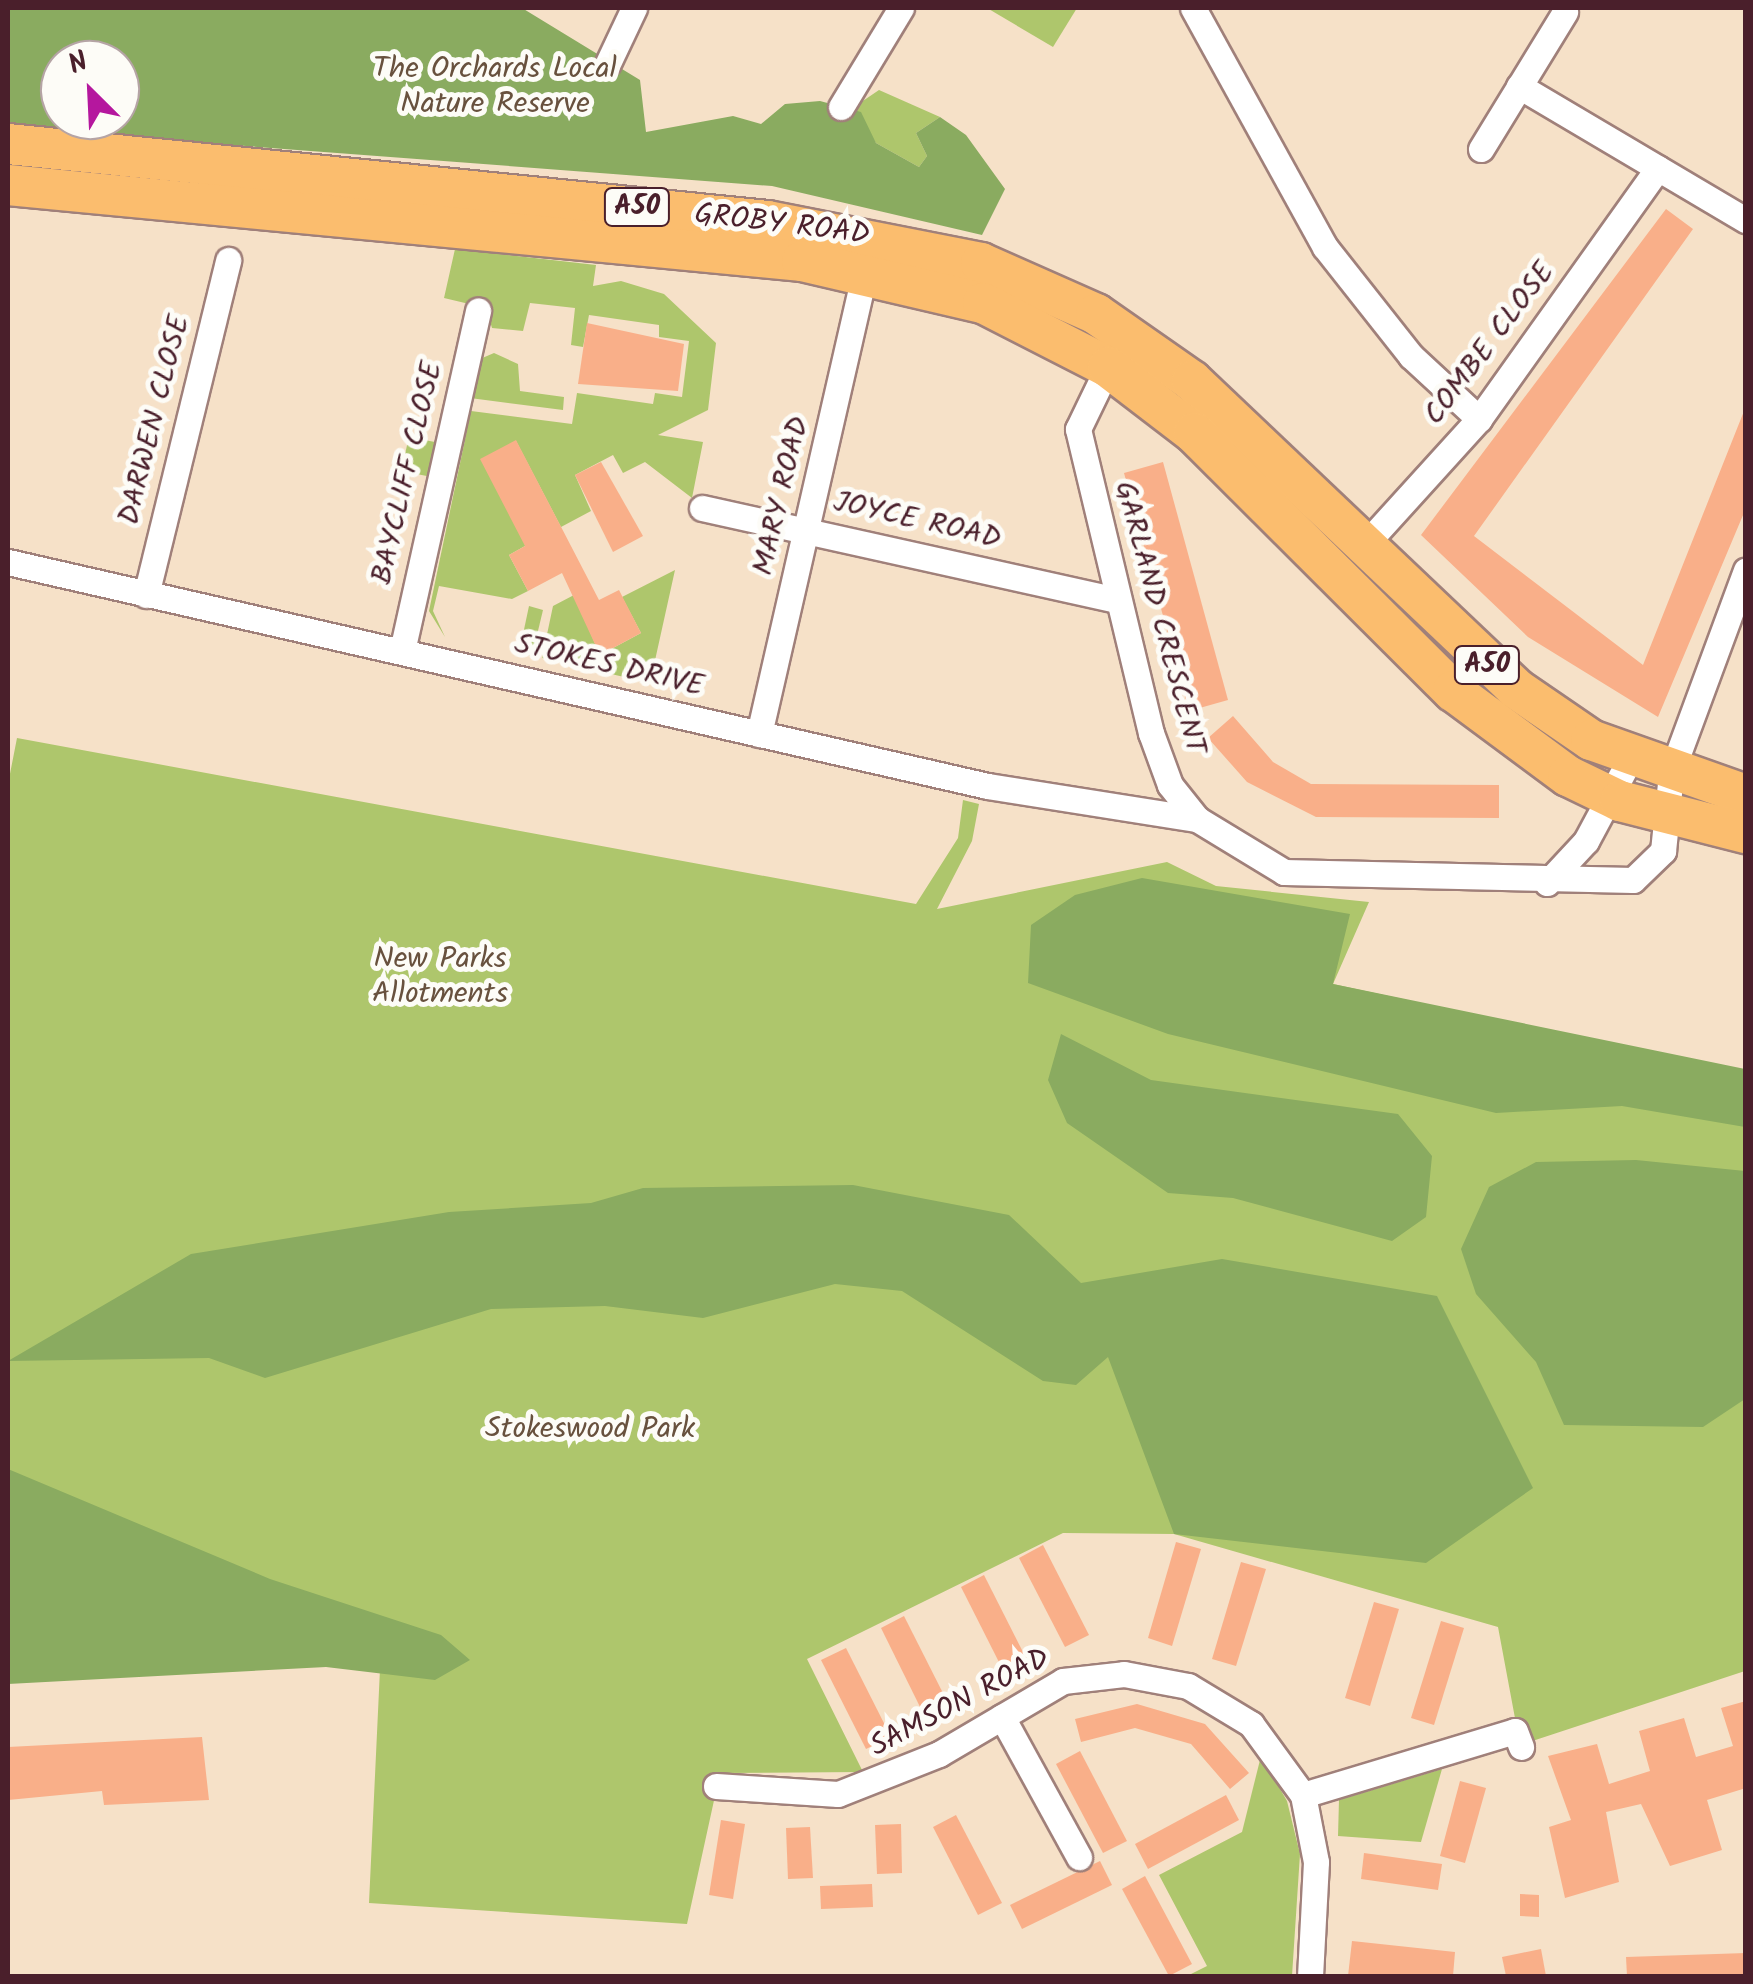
<!DOCTYPE html>
<html>
<head>
<meta charset="utf-8">
<style>
	body { margin:0 }
	#map { position:relative; width:1753px; height:1984px; overflow:hidden; background:#f6e1c8; font-family:Kalam,sans-serif }
	div>[style] { position:absolute }
	.green>* { inset:0; background:#aec66c }
	.forest>* { inset:0; background:#8aab60 }
	.building>* { inset:0; background:#f9af89 }
	.roads { filter:drop-shadow(2px 0 #a0807a) drop-shadow(-2px 0 #a0807a) drop-shadow(0 2px #a0807a) drop-shadow(0 -2px #a0807a) }
	.street>* { height:25px; margin:-12.5px; padding:0 12.5px; transform-origin:12.5px; border-radius:12.5px; background:#fff }
	.primary>* { height:40px; margin:-20px; padding:0 20px; transform-origin:20px; border-radius:20px; background:#fbbd6e }
	span { translate:-50% -50%; white-space:nowrap; text-align:center; line-height:1.15; -webkit-text-stroke:10px #fdfcf7; paint-order:stroke }
	.shield-label span { padding:2px 8px; background:#fdfcf7; border:2px solid; border-radius:8px; -webkit-text-stroke-width:0 }
	.shield-label { font-size:28px; color:#4a1f2b; font-weight:700 }
	.park-label { font-size:30px; color:#68513e }
	.street-label { font-size:30px; color:#4a1f2b }
	.frame { position:absolute; inset:0; border:10px solid #4a1f2b; pointer-events:none }
	.north { position:absolute; left:40px; top:40px; width:100px; height:100px; box-sizing:border-box; background:#fdfcf7; border:2px solid #b5a4a5; border-radius:50%; rotate:336deg; font-size:28px; font-weight:700; line-height:40px; text-align:center; color:#4a1f2b }
	.north::after { content:''; display:block; margin:auto; width:35px; height:45px; background:#b5179e; clip-path:polygon(50% 0,100% 100%,50% 72%,0 100%) }
</style>
</head>
<body>
<div id="map">
	<div class="green">
		<div style="clip-path:polygon(987px 8px,1077px 8px,1053px 47px)"></div>
		<div style="clip-path:polygon(879px 90px,940px 117px,916px 133px,927px 156px,919px 167px,876px 143px,851px 109px)"></div>
		<div style="clip-path:polygon(455px 249px,596px 265px,593px 286px,621px 281px,664px 294px,716px 343px,708px 410px,658px 435px,703px 442px,692px 498px,645px 462px,623px 473px,613px 455px,575px 475px,591px 511px,561px 527px,516px 441px,525px 546px,509px 555px,528px 591px,512px 599px,439px 586px,433px 611px,445px 637px,429px 611px,471px 411px,572px 424px,577px 393px,653px 404px,655px 393px,682px 397px,689px 341px,659px 337px,659px 325px,589px 315px,583px 347px,571px 345px,575px 308px,530px 303px,523px 331px,492px 328px,486px 308px,444px 298px)"></div>
		<div style="clip-path:polygon(494px 353px,518px 364px,520px 391px,564px 397px,563px 410px,470px 398px,480px 359px)"></div>
		<div style="clip-path:polygon(409px 437px,440px 443px,432px 477px,401px 471px)"></div>
		<div style="clip-path:polygon(675px 570px,650px 683px,542px 658px,553px 606px,574px 595px,600px 655px,641px 633px,622px 597px)"></div>
		<div style="clip-path:polygon(529px 606px,543px 610px,532px 656px,519px 653px)"></div>
		<div style="clip-path:polygon(17px 738px,916px 904px,958px 838px,963px 800px,979px 804px,972px 841px,937px 909px,1167px 862px,1216px 886px,1369px 902px,1333px 984px,1745px 1073px,1745px 1671px,1520px 1745px,1498px 1627px,1174px 1534px,1063px 1533px,807px 1659px,863px 1772px,720px 1773px,687px 1924px,369px 1903px,380px 1669px,8px 1470px,8px 784px)"></div>
		<div style="clip-path:polygon(1261px 1756px,1287px 1801px,1300px 1854px,1292px 1976px,1187px 1976px,1207px 1966px,1159px 1875px,1242px 1832px)"></div>
		<div style="clip-path:polygon(1442px 1769px,1421px 1842px,1338px 1836px,1339px 1800px)"></div>
	</div>
	<div class="forest">
		<div style="clip-path:polygon(evenodd,8px 8px,522px 8px,640px 80px,646px 132px,733px 116px,761px 124px,785px 104px,820px 101px,861px 112px,876px 143px,919px 167px,927px 156px,916px 133px,940px 117px,966px 135px,1005px 189px,982px 235px,772px 186px,8px 128px,8px 8px,60px 60px,120px 60px,120px 120px,60px 120px,60px 60px)"></div>
		<div style="clip-path:polygon(1142px 878px,1350px 914px,1333px 984px,1745px 1069px,1745px 1127px,1622px 1106px,1496px 1113px,1168px 1034px,1028px 983px,1031px 925px,1075px 895px)"></div>
		<div style="clip-path:polygon(1061px 1034px,1151px 1080px,1398px 1114px,1432px 1156px,1426px 1217px,1392px 1241px,1233px 1198px,1168px 1193px,1067px 1123px,1048px 1080px)"></div>
		<div style="clip-path:polygon(1636px 1160px,1745px 1171px,1745px 1399px,1703px 1427px,1564px 1425px,1536px 1362px,1476px 1294px,1461px 1249px,1489px 1187px,1536px 1162px)"></div>
		<div style="clip-path:polygon(853px 1185px,1009px 1215px,1081px 1283px,1222px 1259px,1437px 1296px,1533px 1488px,1426px 1563px,1174px 1534px,1108px 1357px,1076px 1385px,1043px 1381px,902px 1291px,835px 1284px,703px 1318px,605px 1306px,491px 1309px,265px 1378px,209px 1358px,8px 1361px,191px 1254px,449px 1212px,591px 1203px,643px 1188px)"></div>
		<div style="clip-path:polygon(8px 1469px,270px 1579px,441px 1635px,470px 1660px,435px 1680px,326px 1667px,8px 1684px)"></div>
	</div>
	<div class="building">
		<div style="clip-path:polygon(1666px 209px,1693px 229px,1474px 536px,1643px 665px,1746px 406px,1746px 508px,1658px 717px,1528px 637px,1421px 535px)"></div>
		<div style="clip-path:polygon(587px 323px,684px 344px,678px 391px,578px 384px)"></div>
		<div style="clip-path:polygon(516px 440px,599px 600px,619px 590px,641px 633px,600px 655px,562px 573px,528px 591px,509px 555px,525px 546px,480px 459px)"></div>
		<div style="clip-path:polygon(601px 462px,643px 536px,613px 552px,575px 475px)"></div>
		<div style="clip-path:polygon(1163px 462px,1228px 700px,1189px 711px,1124px 473px)"></div>
		<div style="clip-path:polygon(1233px 716px,1273px 762px,1311px 784px,1499px 785px,1499px 818px,1316px 817px,1247px 782px,1208px 738px)"></div>
		<div style="clip-path:polygon(1176px 1542px,1201px 1549px,1172px 1646px,1148px 1638px)"></div>
		<div style="clip-path:polygon(1043px 1545px,1089px 1635px,1065px 1647px,1019px 1558px)"></div>
		<div style="clip-path:polygon(1241px 1562px,1266px 1569px,1236px 1666px,1212px 1659px)"></div>
		<div style="clip-path:polygon(984px 1575px,1030px 1666px,1007px 1678px,961px 1587px)"></div>
		<div style="clip-path:polygon(1374px 1602px,1399px 1609px,1370px 1706px,1345px 1698px)"></div>
		<div style="clip-path:polygon(904px 1616px,950px 1707px,926px 1719px,881px 1628px)"></div>
		<div style="clip-path:polygon(1441px 1621px,1464px 1628px,1434px 1725px,1411px 1718px)"></div>
		<div style="clip-path:polygon(846px 1648px,891px 1737px,866px 1749px,821px 1660px)"></div>
		<div style="clip-path:polygon(1746px 1701px,1746px 1788px,1707px 1800px,1722px 1850px,1670px 1866px,1641px 1804px,1606px 1812px,1619px 1882px,1565px 1898px,1549px 1827px,1571px 1820px,1548px 1756px,1597px 1744px,1609px 1784px,1650px 1771px,1639px 1731px,1684px 1718px,1696px 1757px,1733px 1746px,1721px 1708px)"></div>
		<div style="clip-path:polygon(1137px 1704px,1205px 1724px,1249px 1773px,1230px 1789px,1191px 1744px,1135px 1728px,1081px 1742px,1075px 1719px)"></div>
		<div style="clip-path:polygon(202px 1737px,209px 1800px,104px 1805px,102px 1791px,8px 1800px,8px 1747px)"></div>
		<div style="clip-path:polygon(1080px 1751px,1127px 1841px,1103px 1853px,1056px 1764px)"></div>
		<div style="clip-path:polygon(1460px 1781px,1486px 1788px,1465px 1863px,1440px 1856px)"></div>
		<div style="clip-path:polygon(1226px 1795px,1239px 1820px,1148px 1869px,1135px 1844px)"></div>
		<div style="clip-path:polygon(956px 1815px,1002px 1903px,978px 1915px,933px 1827px)"></div>
		<div style="clip-path:polygon(721px 1820px,745px 1824px,733px 1899px,709px 1895px)"></div>
		<div style="clip-path:polygon(901px 1824px,902px 1873px,877px 1874px,875px 1825px)"></div>
		<div style="clip-path:polygon(810px 1827px,813px 1878px,788px 1879px,786px 1828px)"></div>
		<div style="clip-path:polygon(1364px 1853px,1442px 1864px,1438px 1890px,1361px 1879px)"></div>
		<div style="clip-path:polygon(1100px 1861px,1112px 1885px,1022px 1929px,1010px 1905px)"></div>
		<div style="clip-path:polygon(1145px 1876px,1192px 1964px,1169px 1976px,1122px 1889px)"></div>
		<div style="clip-path:polygon(872px 1884px,873px 1907px,821px 1909px,820px 1886px)"></div>
		<div style="clip-path:polygon(1520px 1894px,1539px 1895px,1539px 1917px,1520px 1916px)"></div>
		<div style="clip-path:polygon(1352px 1941px,1455px 1952px,1453px 1976px,1348px 1976px)"></div>
		<div style="clip-path:polygon(1541px 1949px,1546px 1976px,1506px 1976px,1502px 1957px)"></div>
		<div style="clip-path:polygon(1746px 1953px,1746px 1976px,1627px 1976px,1626px 1957px)"></div>
	</div>
	<div class="roads">
		<div class="street">
			<div style="left:1193px;top:8px;width:273px;rotate:61.1deg"></div>
			<div style="left:1325px;top:247px;width:139px;rotate:51.7deg"></div>
			<div style="left:1411px;top:356px;width:93px;rotate:42.8deg"></div>
			<div style="left:608px;top:63px;width:61px;rotate:-64.7deg"></div>
			<div style="left:1519px;top:86px;width:264px;rotate:30.6deg"></div>
			<div style="left:841px;top:107px;width:116px;rotate:-58.8deg"></div>
			<div style="left:1481px;top:149px;width:161px;rotate:-58.5deg"></div>
			<div style="left:1108px;top:367px;width:69px;rotate:115.8deg"></div>
			<div style="left:1078px;top:429px;width:313px;rotate:76.5deg"></div>
			<div style="left:1151px;top:733px;width:55px;rotate:69.9deg"></div>
			<div style="left:1170px;top:785px;width:43px;rotate:51.5deg"></div>
			<div style="left:1197px;top:819px;width:102px;rotate:31.3deg"></div>
			<div style="left:1284px;top:872px;width:349px;rotate:1.3deg"></div>
			<div style="left:1633px;top:880px;width:42px;rotate:-44deg"></div>
			<div style="left:1663px;top:851px;width:78px;rotate:-84.1deg"></div>
			<div style="left:1671px;top:773px;width:216px;rotate:-69.7deg"></div>
			<div style="left:702px;top:508px;width:424px;rotate:12.5deg"></div>
			<div style="left:1362px;top:548px;width:174px;rotate:-47.8deg"></div>
			<div style="left:1479px;top:419px;width:308px;rotate:-54.5deg"></div>
			<div style="left:8px;top:562px;width:1005px;rotate:12.88deg"></div>
			<div style="left:988px;top:786px;width:212px;rotate:9deg"></div>
			<div style="left:146px;top:595px;width:345px;rotate:-76.2deg"></div>
			<div style="left:402px;top:651px;width:349px;rotate:-77.4deg"></div>
			<div style="left:759px;top:734px;width:475px;rotate:-77.1deg"></div>
			<div style="left:1547px;top:883px;width:57px;rotate:-47.1deg"></div>
			<div style="left:1586px;top:841px;width:95px;rotate:-61.8deg"></div>
			<div style="left:1002px;top:1717px;width:160px;rotate:61.2deg"></div>
			<div style="left:716px;top:1786px;width:122px;rotate:3.8deg"></div>
			<div style="left:838px;top:1794px;width:109px;rotate:-21.6deg"></div>
			<div style="left:939px;top:1754px;width:144px;rotate:-30.5deg"></div>
			<div style="left:1063px;top:1681px;width:61px;rotate:-6.5deg"></div>
			<div style="left:1124px;top:1674px;width:65px;rotate:10.6deg"></div>
			<div style="left:1188px;top:1686px;width:74px;rotate:31.1deg"></div>
			<div style="left:1251px;top:1724px;width:88px;rotate:53.8deg"></div>
			<div style="left:1303px;top:1795px;width:68px;rotate:79deg"></div>
			<div style="left:1316px;top:1862px;width:114px;rotate:93deg"></div>
			<div style="left:1303px;top:1795px;width:221px;rotate:-16.8deg"></div>
			<div style="left:1515px;top:1731px;width:17px;rotate:69deg"></div>
		</div>
		<div class="primary">
			<div style="left:8px;top:144px;width:763px;rotate:5.79deg"></div>
			<div style="left:767px;top:221px;width:218px;rotate:11.1deg"></div>
			<div style="left:981px;top:263px;width:126px;rotate:23.9deg"></div>
			<div style="left:1096px;top:314px;width:117px;rotate:34.9deg"></div>
			<div style="left:1192px;top:381px;width:446px;rotate:43.5deg"></div>
			<div style="left:1515px;top:688px;width:92px;rotate:34.4deg"></div>
			<div style="left:1591px;top:740px;width:164px;rotate:19.5deg"></div>
			<div style="left:8px;top:185px;width:798px;rotate:5.47deg"></div>
			<div style="left:802px;top:261px;width:186px;rotate:13.1deg"></div>
			<div style="left:983px;top:303px;width:140px;rotate:27.1deg"></div>
			<div style="left:1108px;top:367px;width:108px;rotate:37.5deg"></div>
			<div style="left:1194px;top:433px;width:366px;rotate:44.9deg"></div>
			<div style="left:1453px;top:691px;width:143px;rotate:36.5deg"></div>
			<div style="left:1568px;top:776px;width:58px;rotate:25.7deg"></div>
			<div style="left:1620px;top:801px;width:130px;rotate:14.3deg"></div>
		</div>
	</div>
	<div class="shield-label">
		<span style="left:637px;top:207px">A50</span>
		<span style="left:1487px;top:665px">A50</span>
	</div>
	<div class="park-label">
		<span style="left:495px;top:86px">The Orchards Local<br>Nature Reserve</span>
		<span style="left:440px;top:976px">New Parks<br>Allotments</span>
		<span style="left:590px;top:1429px">Stokeswood Park</span>
	</div>
	<div class="street-label">
		<span style="left:782px;top:225px;rotate:7deg">GROBY ROAD</span>
		<span style="left:1490px;top:344px;rotate:-53deg">COMBE CLOSE</span>
		<span style="left:155px;top:420px;rotate:-76deg">DARWEN CLOSE</span>
		<span style="left:408px;top:473px;rotate:-77deg">BAYCLIFF CLOSE</span>
		<span style="left:782px;top:496px;rotate:-77deg">MARY ROAD</span>
		<span style="left:917px;top:521px;rotate:13deg">JOYCE ROAD</span>
		<span style="left:1159px;top:618px;rotate:75deg">GARLAND CRESCENT</span>
		<span style="left:609px;top:666px;rotate:13deg">STOKES DRIVE</span>
		<span style="left:960px;top:1703px;rotate:-28deg">SAMSON ROAD</span>
	</div>
	<div class="frame"></div>
	<div class="north">N</div>
</div>
</body>
</html>
